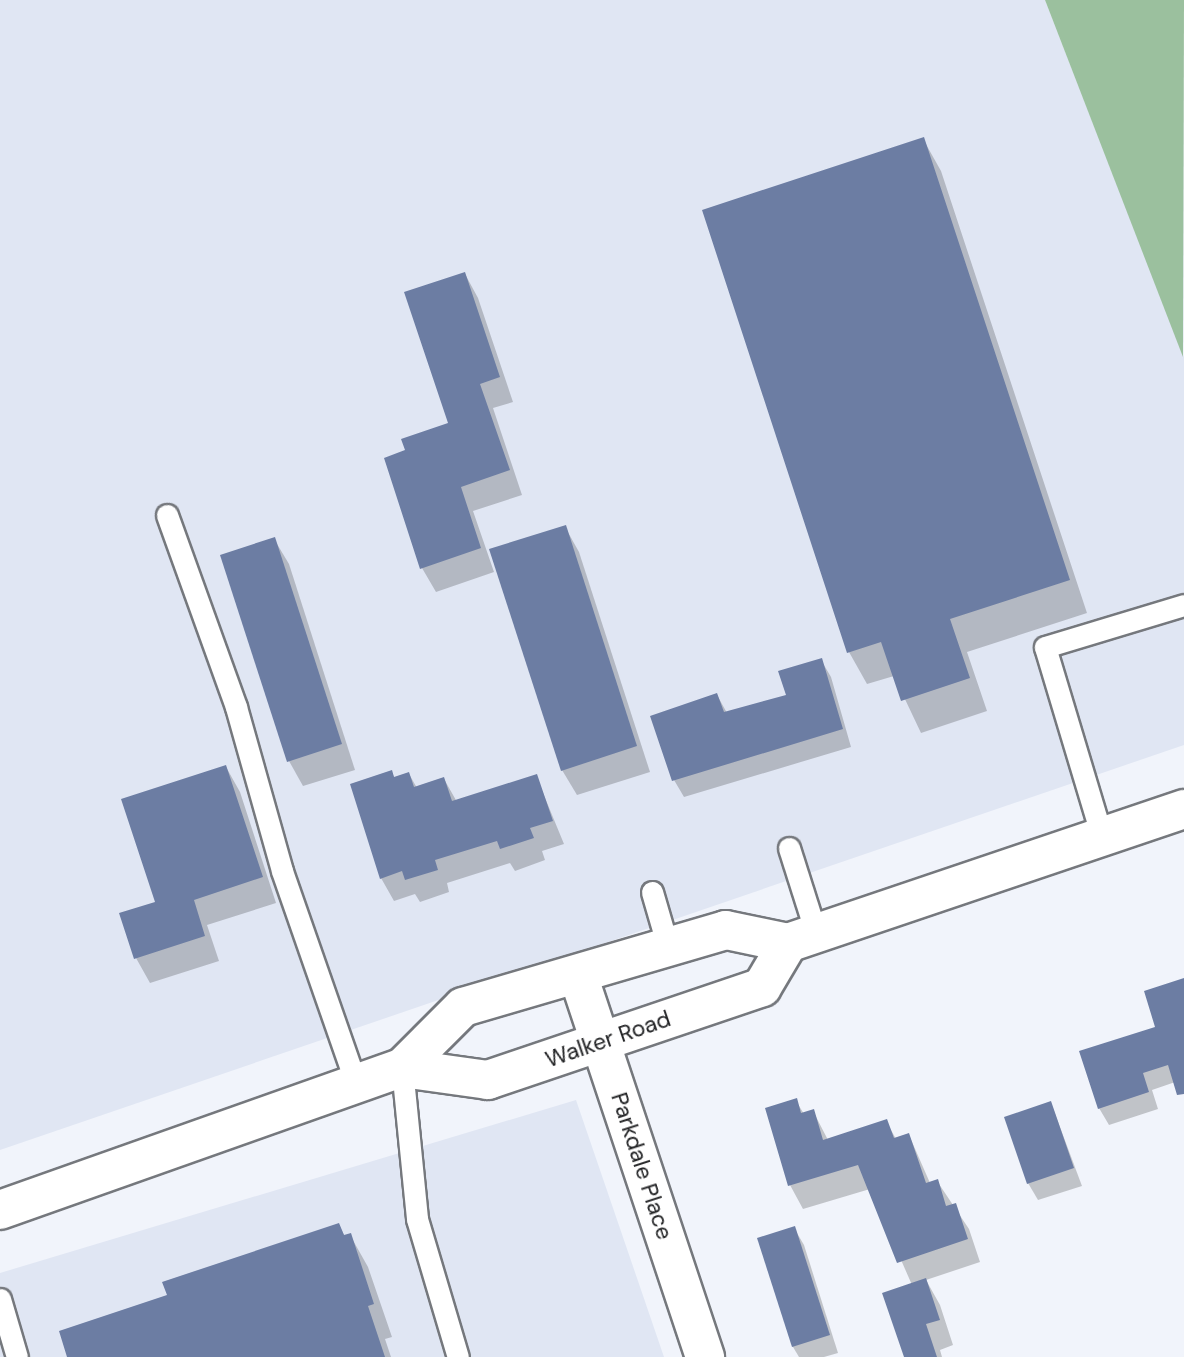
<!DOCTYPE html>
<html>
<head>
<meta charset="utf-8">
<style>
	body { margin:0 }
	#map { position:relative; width:1184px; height:1357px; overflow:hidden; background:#f1f4fb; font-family:"DM Sans",sans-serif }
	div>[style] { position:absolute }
	.built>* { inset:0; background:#e0e6f3 }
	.forest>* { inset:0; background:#9bc09e }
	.shadow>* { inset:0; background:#0003 }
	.building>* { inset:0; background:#6c7da3 }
	.roads { filter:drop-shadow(2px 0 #75787d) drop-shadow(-2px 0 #75787d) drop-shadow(0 2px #75787d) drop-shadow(0 -2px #75787d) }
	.lane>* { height:21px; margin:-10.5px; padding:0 10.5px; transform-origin:10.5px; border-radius:10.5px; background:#fff }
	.secondary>* { height:38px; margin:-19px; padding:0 19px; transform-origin:19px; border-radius:19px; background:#fff }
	span { translate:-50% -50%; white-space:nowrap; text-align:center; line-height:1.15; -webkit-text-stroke:6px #fff; paint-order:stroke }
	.street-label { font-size:23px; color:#222325 }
</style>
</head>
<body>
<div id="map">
	<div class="built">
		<div style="clip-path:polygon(0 0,1045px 0,1184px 357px,1184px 745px,0 1150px)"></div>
		<div style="clip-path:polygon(576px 1100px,664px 1357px,0 1357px,0 1273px)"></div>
	</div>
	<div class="forest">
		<div style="clip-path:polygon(1045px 0,1184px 0,1183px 357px)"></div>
	</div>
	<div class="shadow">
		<div style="clip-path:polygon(923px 139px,941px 171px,1087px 613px,967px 652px,987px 711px,921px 733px,894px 676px,867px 684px,849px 652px)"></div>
		<div style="clip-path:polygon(465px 274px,478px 298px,513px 402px,493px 408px,522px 495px,473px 511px,494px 572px,436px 592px,422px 568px,407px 452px,451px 424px)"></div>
		<div style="clip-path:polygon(565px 527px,579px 552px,650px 772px,577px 795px,562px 770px)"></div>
		<div style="clip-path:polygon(274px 539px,289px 564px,355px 770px,303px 786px,289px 761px)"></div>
		<div style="clip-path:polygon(821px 660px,831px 677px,851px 747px,684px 797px,674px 780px,717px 695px,727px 713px,788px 696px)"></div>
		<div style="clip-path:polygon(226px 767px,240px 792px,276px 903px,207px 925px,219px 961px,150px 983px,136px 958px,157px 903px)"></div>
		<div style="clip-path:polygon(391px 772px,395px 778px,409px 774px,417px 788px,444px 779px,457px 802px,536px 776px,564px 844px,542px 851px,545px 860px,515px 871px,510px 863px,447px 883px,449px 892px,420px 902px,415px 894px,394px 901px,381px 878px)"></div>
		<div style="clip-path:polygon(1184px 982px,1184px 1079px,1152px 1090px,1158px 1109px,1109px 1125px,1099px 1108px,1158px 1028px)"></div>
		<div style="clip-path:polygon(796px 1101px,804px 1114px,813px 1111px,828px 1140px,886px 1121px,896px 1139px,909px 1135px,930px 1183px,937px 1181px,969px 1229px,980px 1262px,926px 1280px,940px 1305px,953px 1345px,940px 1350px,942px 1357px,906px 1357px,912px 1285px,870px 1189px,803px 1209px,790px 1185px)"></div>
		<div style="clip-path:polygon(1051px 1103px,1082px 1186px,1038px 1200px,1028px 1183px)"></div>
		<div style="clip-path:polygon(339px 1225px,345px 1237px,350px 1235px,368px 1267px,392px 1337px,385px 1339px,391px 1357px,69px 1357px,169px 1296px)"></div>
		<div style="clip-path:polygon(794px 1228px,804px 1245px,838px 1353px,824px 1357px,799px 1357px,793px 1347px,759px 1239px)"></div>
	</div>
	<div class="building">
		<div style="clip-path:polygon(924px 137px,1070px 580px,950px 619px,970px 678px,901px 701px,881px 642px,847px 653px,702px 210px)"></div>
		<div style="clip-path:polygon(465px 272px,500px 377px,480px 384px,510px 470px,461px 487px,481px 548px,420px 569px,384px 458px,405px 450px,401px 439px,448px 423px,404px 292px)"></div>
		<div style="clip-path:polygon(566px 525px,637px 746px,561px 771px,489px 549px)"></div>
		<div style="clip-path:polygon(275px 537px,342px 744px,287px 762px,220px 555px)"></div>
		<div style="clip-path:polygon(822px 658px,843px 729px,672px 781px,650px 716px,717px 693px,724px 712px,786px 695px,778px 671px)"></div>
		<div style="clip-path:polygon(226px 765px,263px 877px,194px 900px,205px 936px,134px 959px,119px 913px,155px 902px,121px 799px)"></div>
		<div style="clip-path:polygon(392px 770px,394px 777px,409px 772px,414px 787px,444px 777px,452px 801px,537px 774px,553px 821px,530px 828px,534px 838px,500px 849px,497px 841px,435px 860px,438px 870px,405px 880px,402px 871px,380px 879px,350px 784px)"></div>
		<div style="clip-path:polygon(1184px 978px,1184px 1094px,1177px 1095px,1168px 1065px,1143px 1073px,1149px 1092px,1098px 1109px,1079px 1051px,1155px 1027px,1144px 991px)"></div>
		<div style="clip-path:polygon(797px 1098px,801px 1113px,814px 1109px,823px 1140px,887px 1119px,894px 1138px,909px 1133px,926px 1183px,938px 1179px,946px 1206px,956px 1203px,968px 1239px,897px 1263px,858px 1165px,788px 1186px,765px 1108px)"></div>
		<div style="clip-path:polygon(1051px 1101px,1074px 1168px,1027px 1184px,1004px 1117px)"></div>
		<div style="clip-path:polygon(339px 1223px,344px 1235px,351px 1233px,374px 1304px,368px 1306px,385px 1357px,67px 1357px,59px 1331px,167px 1295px,162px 1282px)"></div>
		<div style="clip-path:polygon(795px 1226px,830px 1335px,792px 1347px,757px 1238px)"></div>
		<div style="clip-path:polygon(926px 1278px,940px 1320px,926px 1324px,937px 1357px,904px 1357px,882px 1293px)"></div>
	</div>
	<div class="roads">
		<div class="lane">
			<div style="left:167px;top:515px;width:204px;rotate:70.2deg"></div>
			<div style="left:236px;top:707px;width:170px;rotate:74.3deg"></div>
			<div style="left:282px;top:871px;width:225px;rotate:70.8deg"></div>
			<div style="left:1102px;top:837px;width:198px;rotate:-106.7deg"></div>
			<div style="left:1045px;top:647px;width:145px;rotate:-16.8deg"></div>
			<div style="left:789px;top:848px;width:89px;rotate:72.4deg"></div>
			<div style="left:652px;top:892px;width:57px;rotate:73.8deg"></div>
			<div style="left:402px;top:1068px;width:152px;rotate:84.3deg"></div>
			<div style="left:417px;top:1219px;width:144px;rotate:73.5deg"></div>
			<div style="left:0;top:1299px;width:60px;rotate:73.7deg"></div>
		</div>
		<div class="secondary">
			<div style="left:578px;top:975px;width:403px;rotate:71.6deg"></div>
			<div style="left:402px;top:1068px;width:87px;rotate:7.9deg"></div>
			<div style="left:488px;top:1080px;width:289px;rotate:-18.7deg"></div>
			<div style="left:762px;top:987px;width:51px;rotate:-59.4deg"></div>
			<div style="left:0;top:1210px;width:426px;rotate:-19.5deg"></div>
			<div style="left:402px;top:1068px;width:86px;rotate:-45deg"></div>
			<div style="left:463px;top:1007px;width:274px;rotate:-16.3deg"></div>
			<div style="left:726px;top:930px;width:63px;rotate:11.8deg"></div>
			<div style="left:788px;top:943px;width:418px;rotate:-18.7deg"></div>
		</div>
	</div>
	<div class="street-label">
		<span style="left:608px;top:1039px;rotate:-19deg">Walker Road</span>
		<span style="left:642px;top:1166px;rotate:72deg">Parkdale Place</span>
	</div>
</div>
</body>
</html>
